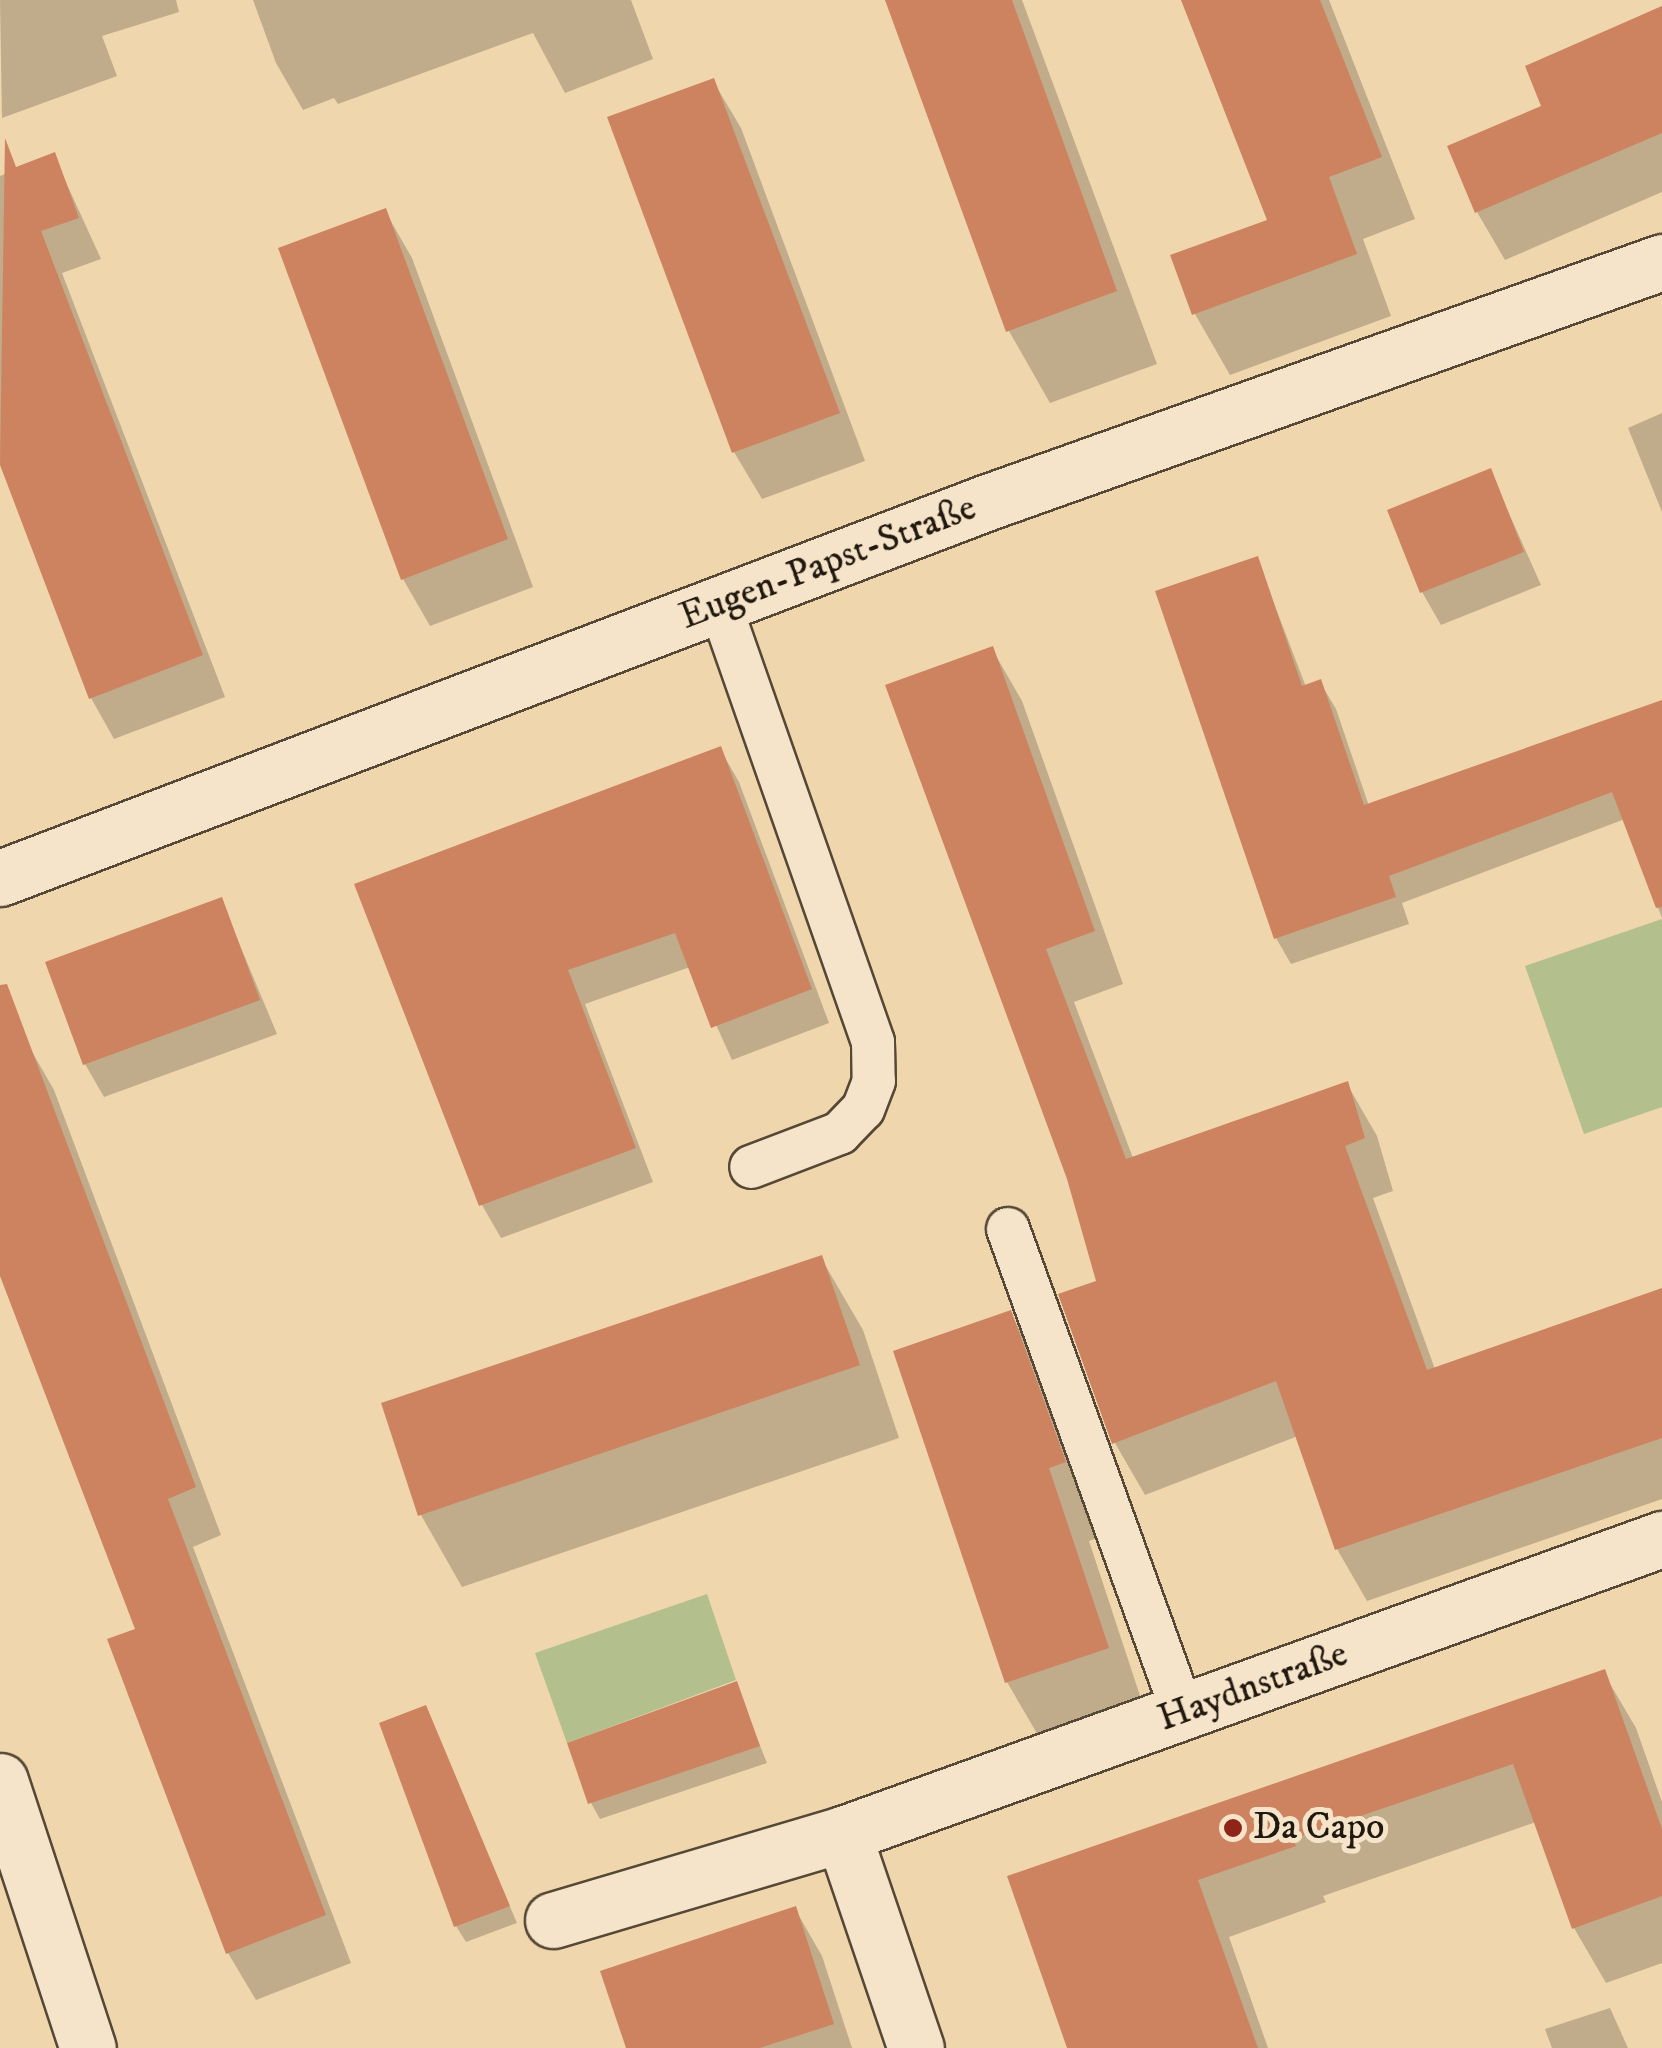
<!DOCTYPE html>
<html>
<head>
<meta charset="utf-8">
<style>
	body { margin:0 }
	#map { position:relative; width:1662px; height:2048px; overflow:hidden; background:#f0d6ad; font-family:"IM FELL DW Pica",serif }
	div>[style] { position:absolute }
	.green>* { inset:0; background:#b4bf8e }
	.shadow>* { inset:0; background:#0003 }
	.building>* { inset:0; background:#cd8360 }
	.roads { filter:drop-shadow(2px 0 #554836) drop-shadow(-2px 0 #554836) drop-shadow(0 2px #554836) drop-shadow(0 -2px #554836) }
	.service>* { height:42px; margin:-21px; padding:0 21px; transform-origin:21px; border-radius:21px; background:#f5e4ca }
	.minor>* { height:55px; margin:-27.5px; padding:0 27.5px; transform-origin:27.5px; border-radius:27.5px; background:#f5e4ca }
	.dots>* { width:28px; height:28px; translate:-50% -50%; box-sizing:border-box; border:5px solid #f5e4ca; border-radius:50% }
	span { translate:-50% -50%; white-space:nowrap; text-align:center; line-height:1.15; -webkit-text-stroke:10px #f5e4ca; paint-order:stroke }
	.street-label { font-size:38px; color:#21180e }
	.poi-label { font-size:38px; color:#21180e }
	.left { translate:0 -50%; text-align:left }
</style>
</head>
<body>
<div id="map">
	<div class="green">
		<div style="clip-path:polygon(1662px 919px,1662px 1107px,1584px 1134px,1525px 966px)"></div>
		<div style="clip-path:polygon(707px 1594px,736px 1680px,567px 1743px,535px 1653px)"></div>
	</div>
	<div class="shadow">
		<div style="clip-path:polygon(0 0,176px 0,179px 12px,102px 36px,117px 76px,2px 118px)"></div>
		<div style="clip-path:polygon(253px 0,631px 0,653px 59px,565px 93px,533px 33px,338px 104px,334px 98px,303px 110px,276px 63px)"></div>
		<div style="clip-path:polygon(888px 0,1022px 0,1157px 364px,1050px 403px,1009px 331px)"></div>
		<div style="clip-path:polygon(1184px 0,1329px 0,1415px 219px,1363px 239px,1391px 316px,1230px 375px,1195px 314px,1270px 222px)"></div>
		<div style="clip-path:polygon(1662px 6px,1662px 192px,1505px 260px,1477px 212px,1545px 107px,1528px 67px)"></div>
		<div style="clip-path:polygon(713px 81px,741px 128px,865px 461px,762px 499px,734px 452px)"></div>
		<div style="clip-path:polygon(54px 156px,101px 259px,62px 273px,225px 697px,114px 739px,91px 698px,0 456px,0 176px)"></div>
		<div style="clip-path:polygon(385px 211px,412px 258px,533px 587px,430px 626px,403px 579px)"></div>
		<div style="clip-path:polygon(1662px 413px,1662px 512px,1628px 428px)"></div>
		<div style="clip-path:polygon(1490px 471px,1541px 585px,1441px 625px,1422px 592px)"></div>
		<div style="clip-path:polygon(1257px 559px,1306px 687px,1320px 682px,1336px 709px,1369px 806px,1662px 725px,1662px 918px,1625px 819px,1402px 903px,1409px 924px,1291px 964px,1276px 938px)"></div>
		<div style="clip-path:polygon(992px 649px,1022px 701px,1123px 984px,1074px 1002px,1133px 1158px,1347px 1084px,1377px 1136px,1393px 1191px,1373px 1198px,1435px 1369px,1662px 1291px,1662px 1499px,1367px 1601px,1337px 1549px,1298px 1436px,1145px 1495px,1115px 1443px,1061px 1296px,1099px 1283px)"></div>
		<div style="clip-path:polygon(720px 749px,739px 782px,829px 1023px,732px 1060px,690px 967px,585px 1004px,653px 1182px,501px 1238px,482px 1205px,357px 886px)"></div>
		<div style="clip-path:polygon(221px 900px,277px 1034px,104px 1097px,85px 1064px)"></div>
		<div style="clip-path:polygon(27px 1043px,54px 1090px,221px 1535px,193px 1547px,351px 1963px,256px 2000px,228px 1953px,138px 1630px,0 1269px,0 1052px)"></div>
		<div style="clip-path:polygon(821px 1258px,863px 1330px,899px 1438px,462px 1587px,421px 1515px)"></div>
		<div style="clip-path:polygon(1010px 1313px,1051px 1385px,1105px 1535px,1089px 1541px,1148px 1720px,1049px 1754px,1007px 1682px)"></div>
		<div style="clip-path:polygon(1603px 1672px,1636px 1728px,1662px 1802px,1662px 1963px,1606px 1983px,1574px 1928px,1536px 1822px,1323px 1896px,1326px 1902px,1229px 1937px,1268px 2048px,1069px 2048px,1010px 1878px)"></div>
		<div style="clip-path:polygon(735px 1684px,767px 1763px,600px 1819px,591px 1803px)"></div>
		<div style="clip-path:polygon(425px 1708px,517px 1923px,466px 1942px,456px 1926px)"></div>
		<div style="clip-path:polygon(795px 1909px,822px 1956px,852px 2048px,629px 2048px)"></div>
		<div style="clip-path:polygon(1610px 2008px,1628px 2048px,1552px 2048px,1545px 2029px)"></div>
	</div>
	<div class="building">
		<div style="clip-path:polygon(885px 0,1012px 0,1117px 291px,1006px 332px)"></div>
		<div style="clip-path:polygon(1181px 0,1320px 0,1382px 157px,1329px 177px,1357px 254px,1192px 315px,1170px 255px,1267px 220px)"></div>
		<div style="clip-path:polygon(1662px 6px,1662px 133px,1475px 213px,1447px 146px,1541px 106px,1525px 66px)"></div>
		<div style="clip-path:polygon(714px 78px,840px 413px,732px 453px,607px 117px)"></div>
		<div style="clip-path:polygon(5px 138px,16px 167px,55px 152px,79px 218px,41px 231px,203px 655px,89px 699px,0 465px)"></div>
		<div style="clip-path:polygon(386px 208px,508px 539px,401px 580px,278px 248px)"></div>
		<div style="clip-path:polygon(1491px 468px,1524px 552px,1420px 593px,1387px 510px)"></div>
		<div style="clip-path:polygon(1258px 556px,1302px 686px,1321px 679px,1364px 805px,1662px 700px,1662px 907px,1656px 908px,1612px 792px,1389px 876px,1396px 897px,1274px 939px,1155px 591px)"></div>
		<div style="clip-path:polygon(993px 646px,1095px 931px,1046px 949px,1126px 1159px,1348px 1081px,1365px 1138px,1345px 1146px,1427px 1370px,1662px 1288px,1662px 1438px,1335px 1550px,1276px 1381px,1112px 1444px,1058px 1294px,1096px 1281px,1067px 1179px,885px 685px)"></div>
		<div style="clip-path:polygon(721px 746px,812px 989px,711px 1028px,675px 933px,568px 970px,636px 1148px,479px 1206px,354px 884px)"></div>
		<div style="clip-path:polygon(222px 897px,260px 1000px,83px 1065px,45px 962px)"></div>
		<div style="clip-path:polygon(7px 984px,196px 1487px,168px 1499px,326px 1915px,226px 1954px,107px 1639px,135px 1629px,0 1276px,0 985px)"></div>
		<div style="clip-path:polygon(822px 1255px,860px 1365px,418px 1516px,381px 1403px)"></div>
		<div style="clip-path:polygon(1011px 1310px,1066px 1462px,1049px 1468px,1109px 1648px,1005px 1683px,893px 1351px)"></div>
		<div style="clip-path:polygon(1605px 1669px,1662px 1829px,1662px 1896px,1572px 1929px,1513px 1764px,1293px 1839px,1296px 1846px,1198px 1880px,1258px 2048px,1067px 2048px,1007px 1876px)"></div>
		<div style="clip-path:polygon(737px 1681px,760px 1746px,588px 1804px,567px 1743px)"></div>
		<div style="clip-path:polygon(426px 1705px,510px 1906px,454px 1927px,379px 1723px)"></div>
		<div style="clip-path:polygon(796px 1906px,834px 2024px,760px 2048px,626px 2048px,600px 1971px)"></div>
	</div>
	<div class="roads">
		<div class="service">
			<div style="left:720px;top:605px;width:463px;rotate:70.7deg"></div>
			<div style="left:873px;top:1042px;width:39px;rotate:89deg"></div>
			<div style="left:874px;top:1081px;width:30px;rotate:111deg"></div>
			<div style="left:863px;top:1109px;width:33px;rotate:134deg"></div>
			<div style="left:840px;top:1133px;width:95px;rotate:159.1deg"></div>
			<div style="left:1008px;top:1229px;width:515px;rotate:70.12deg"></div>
		</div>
		<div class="minor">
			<div style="left:0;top:878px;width:1054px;rotate:-20.84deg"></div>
			<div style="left:985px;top:503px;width:719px;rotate:-19.59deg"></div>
			<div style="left:0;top:1781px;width:281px;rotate:71.8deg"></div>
			<div style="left:843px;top:1834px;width:226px;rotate:71.2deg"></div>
			<div style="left:553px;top:1920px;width:302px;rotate:-16.5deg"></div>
			<div style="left:843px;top:1834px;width:871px;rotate:-19.81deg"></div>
		</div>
	</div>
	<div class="dots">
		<div style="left:1233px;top:1828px;background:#8f2418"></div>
	</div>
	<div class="street-label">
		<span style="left:828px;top:563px;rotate:-21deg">Eugen-Papst-Straße</span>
		<span style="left:1253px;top:1687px;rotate:-20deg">Haydnstraße</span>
	</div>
	<div class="poi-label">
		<span class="left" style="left:1253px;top:1828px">Da Capo</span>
	</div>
</div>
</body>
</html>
